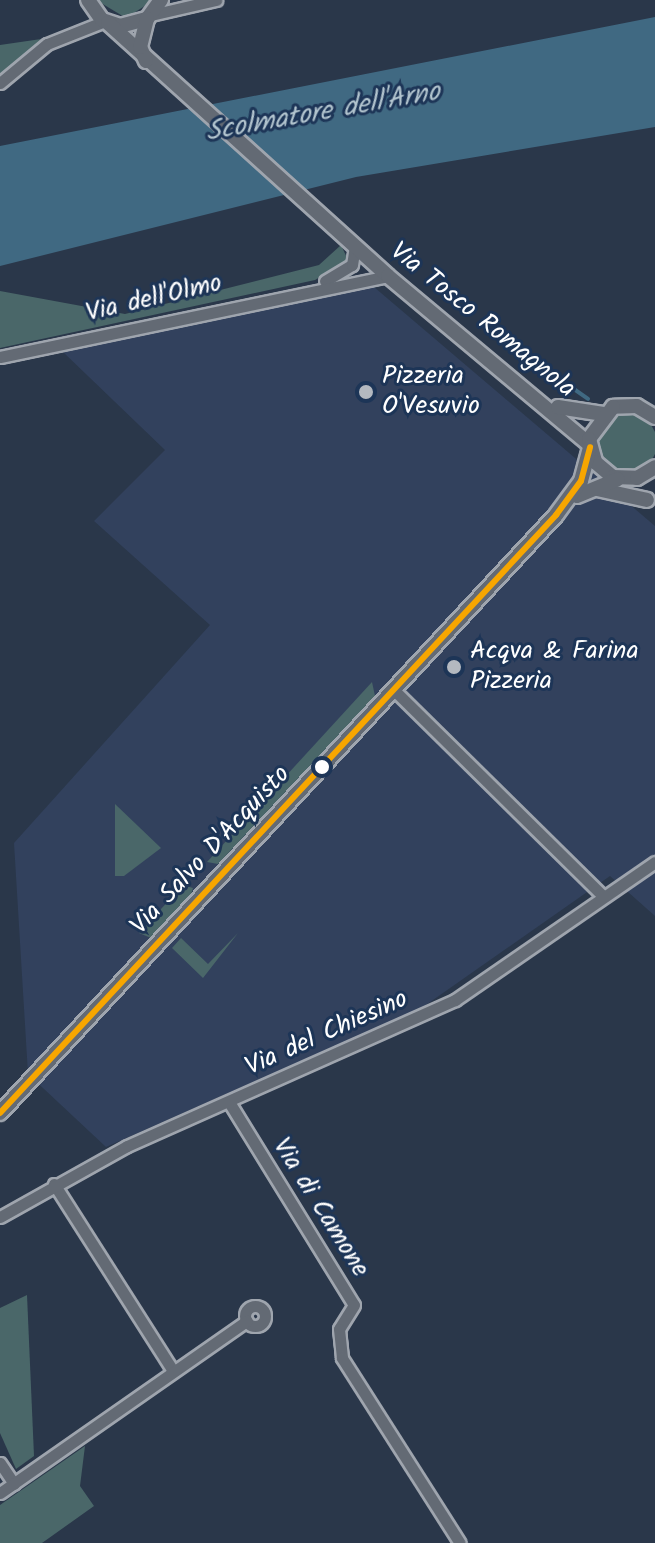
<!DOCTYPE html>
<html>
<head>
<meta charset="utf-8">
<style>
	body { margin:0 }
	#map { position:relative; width:655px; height:1543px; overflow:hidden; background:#2a374a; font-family:Kalam,sans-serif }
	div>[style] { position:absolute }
	.built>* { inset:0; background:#32415d }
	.green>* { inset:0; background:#4a6769 }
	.round { border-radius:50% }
	.water>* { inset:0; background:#406982 }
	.stream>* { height:4px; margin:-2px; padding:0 2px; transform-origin:2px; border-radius:2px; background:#406982 }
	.roads { filter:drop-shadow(2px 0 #9fa5ae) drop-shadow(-2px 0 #9fa5ae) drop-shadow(0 2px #9fa5ae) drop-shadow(0 -2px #9fa5ae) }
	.minor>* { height:11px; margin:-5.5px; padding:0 5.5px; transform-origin:5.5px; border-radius:5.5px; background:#636a74 }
	.minor>.ring { margin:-5.5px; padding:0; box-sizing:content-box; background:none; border:11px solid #636a74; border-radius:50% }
	.major>* { height:14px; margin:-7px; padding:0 7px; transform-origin:7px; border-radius:7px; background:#636a74 }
	.bus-1>* { height:6px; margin:-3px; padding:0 3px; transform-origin:3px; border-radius:3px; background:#f7a600 }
	.dots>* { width:22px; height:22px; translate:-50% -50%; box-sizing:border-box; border:4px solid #1d3557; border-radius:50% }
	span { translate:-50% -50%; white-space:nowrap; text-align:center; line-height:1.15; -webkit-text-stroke:6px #1d3557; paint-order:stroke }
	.street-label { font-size:26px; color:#fff }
	.poi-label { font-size:26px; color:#fff }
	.left { translate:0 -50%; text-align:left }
	.water-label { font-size:28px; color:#b3c5cf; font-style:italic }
</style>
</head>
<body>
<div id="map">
	<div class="built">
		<div style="clip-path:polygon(374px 287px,655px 526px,655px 916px,610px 876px,423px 1007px,106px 1147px,28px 1074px,14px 843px,210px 625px,94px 521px,165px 450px,63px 352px)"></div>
	</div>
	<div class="green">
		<div style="clip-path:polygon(96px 0,154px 0,126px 18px)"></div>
		<div style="clip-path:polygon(48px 38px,0 76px,0 45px)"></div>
		<div style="clip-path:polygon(341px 245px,348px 260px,315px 280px,0 348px,0 291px,125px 314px,319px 265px)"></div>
		<div class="round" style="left:597px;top:413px;width:60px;height:60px"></div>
		<div style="clip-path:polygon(372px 682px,375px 696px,218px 864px,207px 862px)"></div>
		<div style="clip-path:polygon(115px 804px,161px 848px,124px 876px,115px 876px)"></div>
		<div style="clip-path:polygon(183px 885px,193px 888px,191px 895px,151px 938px,139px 933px)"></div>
		<div style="clip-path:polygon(238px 933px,203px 978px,172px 948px,181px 938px,208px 964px)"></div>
		<div style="clip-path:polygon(27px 1295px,34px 1456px,16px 1469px,0 1433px,0 1308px)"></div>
		<div style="clip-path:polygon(85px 1446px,80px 1486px,94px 1506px,42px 1543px,0 1543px,0 1505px)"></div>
	</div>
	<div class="water">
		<div style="clip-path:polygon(655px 17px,655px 127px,356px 177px,0 266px,0 146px)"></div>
	</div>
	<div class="stream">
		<div style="left:561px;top:380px;width:33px;rotate:35deg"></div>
	</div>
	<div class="roads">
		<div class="minor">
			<div style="left:151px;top:15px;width:67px;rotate:-13deg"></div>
			<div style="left:0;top:83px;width:61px;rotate:-39.7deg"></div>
			<div style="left:47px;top:44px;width:62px;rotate:-21.6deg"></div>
			<div style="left:325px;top:281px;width:31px;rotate:-31deg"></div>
			<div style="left:352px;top:265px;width:18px;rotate:-81deg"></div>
			<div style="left:0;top:357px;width:396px;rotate:-11.8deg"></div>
			<div style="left:394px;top:690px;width:291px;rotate:44.6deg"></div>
			<div style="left:229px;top:1102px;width:238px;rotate:58.4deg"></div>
			<div style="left:354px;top:1305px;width:28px;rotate:122deg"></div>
			<div style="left:339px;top:1329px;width:29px;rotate:84deg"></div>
			<div style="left:342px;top:1358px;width:219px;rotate:57.5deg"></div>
			<div style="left:54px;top:1184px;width:222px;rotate:57.5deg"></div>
			<div style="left:0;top:1217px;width:145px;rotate:-29.2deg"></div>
			<div style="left:127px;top:1146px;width:359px;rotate:-24deg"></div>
			<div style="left:455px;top:1000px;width:243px;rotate:-34.6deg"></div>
			<div class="ring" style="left:245px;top:1306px;width:9px;height:9px"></div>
			<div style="left:0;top:1463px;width:25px;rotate:56deg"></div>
			<div style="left:0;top:1493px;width:301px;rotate:-34.9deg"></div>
		</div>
		<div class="major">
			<div style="left:88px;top:0;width:24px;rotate:55deg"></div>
			<div style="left:102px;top:20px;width:19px;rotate:18deg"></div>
			<div style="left:120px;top:26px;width:28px;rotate:-15deg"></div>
			<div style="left:147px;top:19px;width:24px;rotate:-54deg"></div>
			<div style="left:108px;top:23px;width:377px;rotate:42.1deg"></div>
			<div style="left:388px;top:276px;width:263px;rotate:39.9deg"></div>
			<div style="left:146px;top:61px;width:15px;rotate:-113deg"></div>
			<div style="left:140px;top:47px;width:29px;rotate:-76deg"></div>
			<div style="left:558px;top:407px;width:46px;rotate:8.8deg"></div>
			<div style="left:655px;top:417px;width:21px;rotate:-149deg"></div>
			<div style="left:637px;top:406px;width:24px;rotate:178deg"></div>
			<div style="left:613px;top:407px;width:40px;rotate:127deg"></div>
			<div style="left:589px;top:439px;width:24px;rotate:75deg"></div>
			<div style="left:595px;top:462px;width:23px;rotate:40deg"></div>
			<div style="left:613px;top:477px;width:24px;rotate:2deg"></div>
			<div style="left:637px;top:478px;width:21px;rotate:-31deg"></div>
			<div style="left:597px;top:489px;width:51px;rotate:12.4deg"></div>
			<div style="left:577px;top:496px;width:44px;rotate:-22.5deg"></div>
			<div style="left:0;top:1113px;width:817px;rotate:-47.08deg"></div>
			<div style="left:556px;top:515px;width:42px;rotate:-53.7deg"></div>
			<div style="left:581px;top:481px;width:35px;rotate:-75deg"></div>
		</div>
	</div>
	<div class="bus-1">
		<div style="left:0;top:1113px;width:817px;rotate:-47.08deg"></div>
		<div style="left:556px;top:515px;width:42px;rotate:-53.7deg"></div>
		<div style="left:581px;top:481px;width:35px;rotate:-75deg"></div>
	</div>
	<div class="dots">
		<div style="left:366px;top:392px;background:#b4b9c0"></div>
		<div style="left:454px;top:667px;background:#b4b9c0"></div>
		<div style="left:322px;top:767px;background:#fff"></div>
	</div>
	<div class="street-label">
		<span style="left:154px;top:299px;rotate:-13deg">Via dell'Olmo</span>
		<span style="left:482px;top:321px;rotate:39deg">Via Tosco Romagnola</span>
		<span style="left:211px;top:851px;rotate:-47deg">Via Salvo D'Acquisto</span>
		<span style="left:327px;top:1034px;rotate:-24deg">Via del Chiesino</span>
		<span style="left:320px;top:1208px;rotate:58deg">Via di Camone</span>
	</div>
	<div class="poi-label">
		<span class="left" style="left:382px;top:392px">Pizzeria<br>O'Vesuvio</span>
		<span class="left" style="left:470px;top:667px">Acqva &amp; Farina<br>Pizzeria</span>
	</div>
	<div class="water-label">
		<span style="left:323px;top:113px;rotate:-10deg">Scolmatore dell'Arno</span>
	</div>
</div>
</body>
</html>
